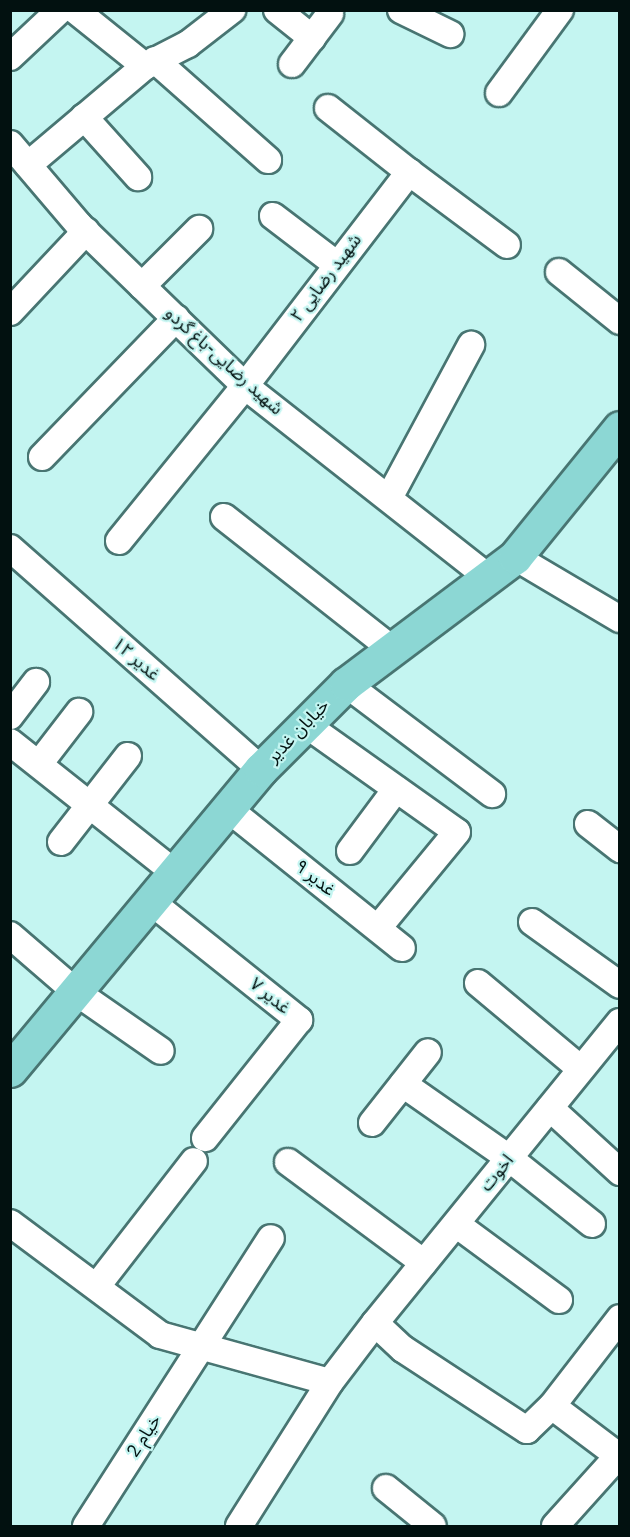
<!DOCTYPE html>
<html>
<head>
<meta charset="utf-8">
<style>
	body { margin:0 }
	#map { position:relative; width:630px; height:1537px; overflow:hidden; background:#c4f5f1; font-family:"IBM Plex Sans","Noto Sans Arabic",sans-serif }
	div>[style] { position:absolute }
	.roads { filter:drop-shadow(2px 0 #487572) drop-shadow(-2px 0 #487572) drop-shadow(0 2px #487572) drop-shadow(0 -2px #487572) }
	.minor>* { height:26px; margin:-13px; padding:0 13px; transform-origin:13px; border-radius:13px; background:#fff }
	.major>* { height:33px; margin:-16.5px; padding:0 16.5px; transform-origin:16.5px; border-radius:16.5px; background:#8cd7d4 }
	span { translate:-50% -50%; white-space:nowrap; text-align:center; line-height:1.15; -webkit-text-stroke:4.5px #c4f5f1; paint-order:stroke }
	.street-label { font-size:18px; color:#021110 }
	.frame { position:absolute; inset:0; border:12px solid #021110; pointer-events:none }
</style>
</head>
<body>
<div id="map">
	<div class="roads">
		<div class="minor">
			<div style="left:75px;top:10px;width:90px;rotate:38.7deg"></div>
			<div style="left:277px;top:10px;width:45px;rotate:38.7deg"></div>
			<div style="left:401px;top:10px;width:55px;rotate:26.1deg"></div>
			<div style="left:10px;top:57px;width:69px;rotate:-43.2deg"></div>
			<div style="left:155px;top:60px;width:151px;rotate:41.5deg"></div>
			<div style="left:292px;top:64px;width:63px;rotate:-52.8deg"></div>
			<div style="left:499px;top:93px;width:103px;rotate:-53.7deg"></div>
			<div style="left:328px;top:108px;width:103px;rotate:38.3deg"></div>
			<div style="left:84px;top:117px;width:81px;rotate:48deg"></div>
			<div style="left:10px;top:144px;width:106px;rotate:49.6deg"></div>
			<div style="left:79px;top:225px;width:231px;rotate:44.1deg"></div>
			<div style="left:245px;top:386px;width:309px;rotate:38.2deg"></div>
			<div style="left:28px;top:165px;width:153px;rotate:-40.2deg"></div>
			<div style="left:145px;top:66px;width:48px;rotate:-27.1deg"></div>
			<div style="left:188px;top:44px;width:56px;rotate:-37.7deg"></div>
			<div style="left:273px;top:216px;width:79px;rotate:37.3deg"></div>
			<div style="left:559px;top:272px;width:78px;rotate:38.8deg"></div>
			<div style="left:142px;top:286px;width:81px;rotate:-45deg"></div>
			<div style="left:10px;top:312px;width:111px;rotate:-46.8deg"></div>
			<div style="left:42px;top:457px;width:193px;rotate:-46deg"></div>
			<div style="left:389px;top:498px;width:174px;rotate:-61.8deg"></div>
			<div style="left:224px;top:517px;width:214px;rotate:38.2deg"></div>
			<div style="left:119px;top:541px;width:200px;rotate:-50.9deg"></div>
			<div style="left:245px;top:386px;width:270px;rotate:-52.5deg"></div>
			<div style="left:409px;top:172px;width:122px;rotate:36.7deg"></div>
			<div style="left:10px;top:548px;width:334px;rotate:41.4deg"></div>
			<div style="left:515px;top:557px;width:122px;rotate:30.6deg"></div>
			<div style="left:346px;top:684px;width:183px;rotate:37deg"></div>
			<div style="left:10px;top:716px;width:43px;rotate:-52.6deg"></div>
			<div style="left:305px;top:724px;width:186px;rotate:35.4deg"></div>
			<div style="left:457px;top:832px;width:124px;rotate:129.5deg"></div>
			<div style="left:10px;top:742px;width:209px;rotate:38.4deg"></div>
			<div style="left:39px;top:764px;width:66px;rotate:-52.4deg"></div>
			<div style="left:227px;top:808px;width:224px;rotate:38.7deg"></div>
			<div style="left:588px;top:824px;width:41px;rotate:38deg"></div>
			<div style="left:61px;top:842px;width:109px;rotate:-52.1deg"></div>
			<div style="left:350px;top:851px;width:77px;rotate:-53.4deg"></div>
			<div style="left:150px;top:901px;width:191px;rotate:38.6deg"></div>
			<div style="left:299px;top:1020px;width:151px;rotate:128.5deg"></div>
			<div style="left:532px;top:922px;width:108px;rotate:35.6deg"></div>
			<div style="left:10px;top:935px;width:87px;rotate:40.8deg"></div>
			<div style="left:76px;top:992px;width:103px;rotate:34.8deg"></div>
			<div style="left:478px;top:983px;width:134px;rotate:39.9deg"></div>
			<div style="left:403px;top:1084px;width:129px;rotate:34.9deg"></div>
			<div style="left:509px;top:1158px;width:106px;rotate:38.5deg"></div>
			<div style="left:550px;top:1108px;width:95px;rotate:42.4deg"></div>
			<div style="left:372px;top:1123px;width:90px;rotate:-51.7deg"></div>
			<div style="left:288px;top:1162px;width:169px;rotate:36.6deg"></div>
			<div style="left:10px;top:1223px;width:187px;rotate:36.7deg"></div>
			<div style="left:160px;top:1335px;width:176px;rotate:15.5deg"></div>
			<div style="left:330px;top:1382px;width:74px;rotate:-52.7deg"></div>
			<div style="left:375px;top:1323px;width:38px;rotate:43deg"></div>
			<div style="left:403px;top:1349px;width:148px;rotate:33.2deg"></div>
			<div style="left:527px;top:1430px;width:35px;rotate:-44deg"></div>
			<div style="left:552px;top:1406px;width:85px;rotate:36.9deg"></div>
			<div style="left:456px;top:1224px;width:128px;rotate:36.4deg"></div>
			<div style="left:97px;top:1286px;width:158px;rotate:-52.2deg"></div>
			<div style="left:375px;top:1323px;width:388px;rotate:-50.9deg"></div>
			<div style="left:552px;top:1406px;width:111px;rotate:-52.3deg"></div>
			<div style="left:386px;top:1488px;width:60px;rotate:39deg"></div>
			<div style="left:86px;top:1526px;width:342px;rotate:-57.3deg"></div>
			<div style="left:239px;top:1526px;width:170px;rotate:-57.7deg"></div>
			<div style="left:555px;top:1526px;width:94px;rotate:-48deg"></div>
		</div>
		<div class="major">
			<div style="left:10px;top:1070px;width:392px;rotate:-50.2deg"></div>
			<div style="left:261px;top:769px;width:120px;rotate:-45deg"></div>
			<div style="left:346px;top:684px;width:211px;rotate:-36.9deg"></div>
			<div style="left:515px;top:557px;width:166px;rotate:-50.9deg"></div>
		</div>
	</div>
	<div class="street-label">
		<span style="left:326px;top:278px;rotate:-53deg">شهید رضایی ۲</span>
		<span style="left:224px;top:361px;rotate:42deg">شهید رضایی-باغ گردو</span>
		<span style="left:136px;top:659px;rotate:41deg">غدیر ۱۲</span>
		<span style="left:298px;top:731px;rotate:-46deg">خیابان غدیر</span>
		<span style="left:315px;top:878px;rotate:39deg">غدیر ۹</span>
		<span style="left:270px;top:996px;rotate:39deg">غدیر ۷</span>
		<span style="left:497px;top:1173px;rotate:-51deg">اخوت</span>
		<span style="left:144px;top:1436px;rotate:-57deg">2 خیام</span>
	</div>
	<div class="frame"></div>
</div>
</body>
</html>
